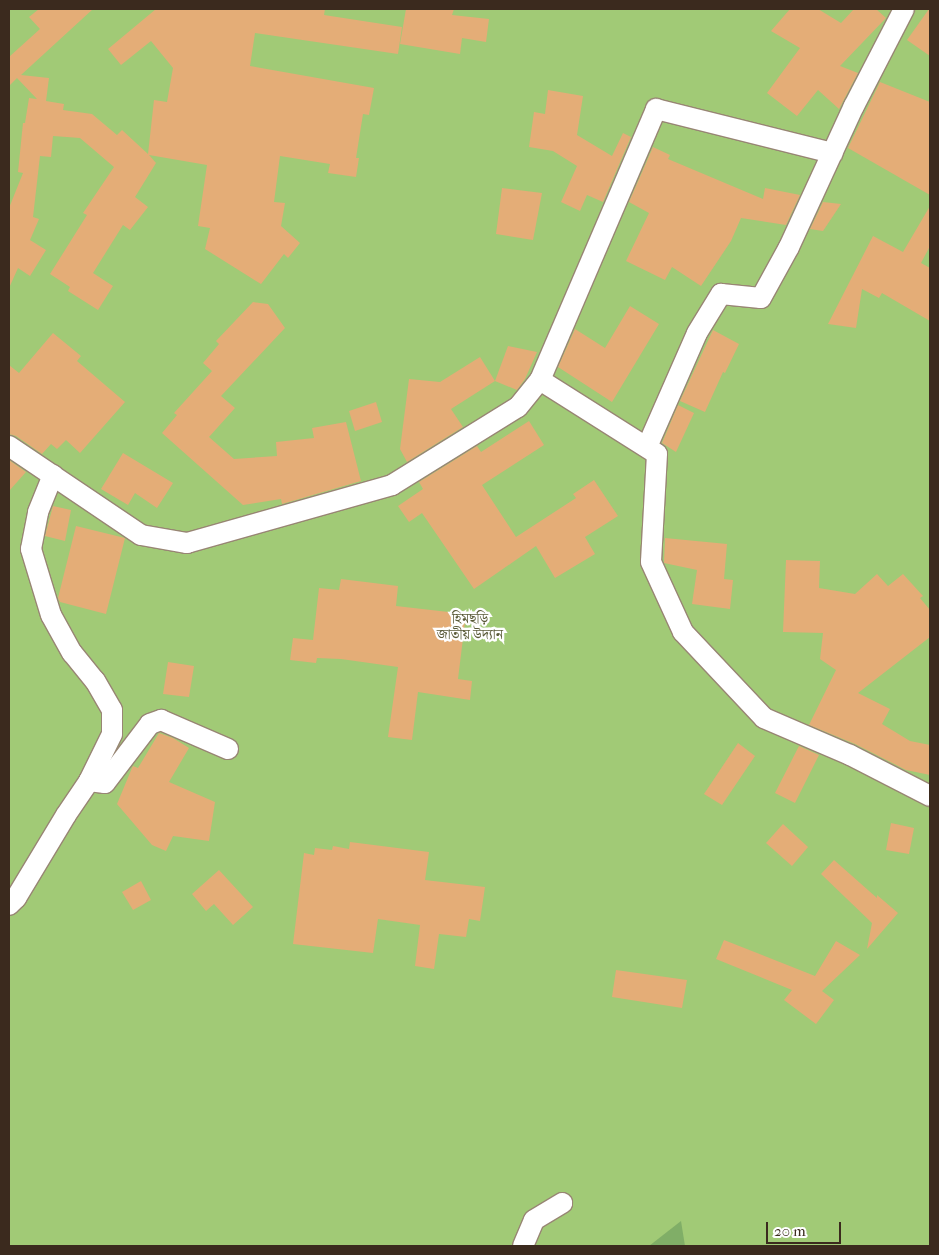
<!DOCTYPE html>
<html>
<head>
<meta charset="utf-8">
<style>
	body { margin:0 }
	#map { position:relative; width:939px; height:1255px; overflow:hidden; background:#f5e3cb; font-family:"IM FELL French Canon","Noto Serif Bengali",serif }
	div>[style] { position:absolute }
	.green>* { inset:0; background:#a1ca76 }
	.forest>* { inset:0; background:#80ae67 }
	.building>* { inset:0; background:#e4ad77 }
	.roads { filter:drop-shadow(1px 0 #988674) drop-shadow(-1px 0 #988674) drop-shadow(0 1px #988674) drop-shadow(0 -1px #988674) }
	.minor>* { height:20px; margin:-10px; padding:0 10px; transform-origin:10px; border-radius:10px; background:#fff }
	span { translate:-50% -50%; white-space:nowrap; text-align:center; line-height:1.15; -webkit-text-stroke:4.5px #fff; paint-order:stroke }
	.park-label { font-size:14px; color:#5a5a38 }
	.frame { position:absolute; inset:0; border:10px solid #3b2a1e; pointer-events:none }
	.scale { position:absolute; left:766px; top:1222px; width:75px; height:22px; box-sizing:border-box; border:2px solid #3b2a1e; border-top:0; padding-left:6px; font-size:15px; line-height:18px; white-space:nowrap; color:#3b2a1e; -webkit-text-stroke:4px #fff; paint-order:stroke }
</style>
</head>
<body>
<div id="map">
	<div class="green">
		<div style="clip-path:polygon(9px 9px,930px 9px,930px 1246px,9px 1246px)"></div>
	</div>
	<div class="forest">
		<div style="clip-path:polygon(681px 1221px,685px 1246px,649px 1246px)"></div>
	</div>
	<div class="building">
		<div style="clip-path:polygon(39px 9px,93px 9px,21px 75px,49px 78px,46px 101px,64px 104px,63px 110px,92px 114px,117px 135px,122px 130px,148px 154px,154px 100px,167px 102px,173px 68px,151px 41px,121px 65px,108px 49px,156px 9px,325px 9px,324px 15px,402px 27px,398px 54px,255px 33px,250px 66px,374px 88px,369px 115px,363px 114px,356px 158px,359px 158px,356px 177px,328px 173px,330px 164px,280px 156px,274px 202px,285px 203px,281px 226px,300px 243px,288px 258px,284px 254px,261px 284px,205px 249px,210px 228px,198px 226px,207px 165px,149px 155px,156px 163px,135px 197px,148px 207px,130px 230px,123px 225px,93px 273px,113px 286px,98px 310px,68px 291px,70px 287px,50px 274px,87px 215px,83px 213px,114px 167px,80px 138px,53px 136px,51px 157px,40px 156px,33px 217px,39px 219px,30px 240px,46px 250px,30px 276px,18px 268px,9px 288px,9px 208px,23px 173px,18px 172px,23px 123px,25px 123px,29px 98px,37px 99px,17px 78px,9px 86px,9px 57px,40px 29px,29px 17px)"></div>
		<div style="clip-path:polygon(406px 9px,454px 9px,452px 15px,489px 19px,486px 42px,462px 38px,460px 54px,400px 44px)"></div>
		<div style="clip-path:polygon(790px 9px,818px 9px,841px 23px,854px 9px,876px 9px,886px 18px,840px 66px,858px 73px,839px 109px,818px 90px,797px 116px,767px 93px,800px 48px,771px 31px)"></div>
		<div style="clip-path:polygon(929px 9px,930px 9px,930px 56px,907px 40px)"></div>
		<div style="clip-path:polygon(880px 82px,930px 102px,930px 195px,848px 148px)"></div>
		<div style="clip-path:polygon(548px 90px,583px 96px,577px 135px,612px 156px,623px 133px,631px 137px,603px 202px,587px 195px,580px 211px,561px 202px,577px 166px,553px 151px,529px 147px,534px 112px,545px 114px)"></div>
		<div style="clip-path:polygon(653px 147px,670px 155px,668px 159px,763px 199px,765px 188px,800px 195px,786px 225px,741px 218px,731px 241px,701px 286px,672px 267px,665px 280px,626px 261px,649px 213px,629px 202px)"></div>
		<div style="clip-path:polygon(502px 188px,542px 193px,533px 240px,496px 234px)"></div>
		<div style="clip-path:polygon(823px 202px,841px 204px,823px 231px,810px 229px)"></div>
		<div style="clip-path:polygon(930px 206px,930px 246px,921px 263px,930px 268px,930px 321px,882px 293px,879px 298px,862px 289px,856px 328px,828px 324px,873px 236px,903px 252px)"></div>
		<div style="clip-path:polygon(253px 302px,268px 304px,285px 328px,221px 396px,235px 408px,209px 437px,234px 459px,277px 456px,276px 442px,314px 438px,312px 428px,346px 422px,361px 481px,282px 504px,281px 499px,243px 505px,162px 433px,177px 415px,174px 413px,212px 371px,203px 363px,219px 344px,216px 341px)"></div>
		<div style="clip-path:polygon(630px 306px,659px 324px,612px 402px,558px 367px,575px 329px,605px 348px)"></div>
		<div style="clip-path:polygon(713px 330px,739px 344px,725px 373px,723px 372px,705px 412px,680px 401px)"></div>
		<div style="clip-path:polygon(53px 333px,81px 356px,77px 361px,125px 402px,80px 453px,66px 440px,57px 449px,51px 444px,42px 454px,16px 436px,9px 434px,9px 365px,19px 373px)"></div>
		<div style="clip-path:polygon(508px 346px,537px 352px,525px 379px,517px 390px,495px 381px)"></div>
		<div style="clip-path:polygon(480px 357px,495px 381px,451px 409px,463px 427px,407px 462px,400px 449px,409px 379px,440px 382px)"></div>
		<div style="clip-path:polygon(376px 402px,382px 422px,355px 431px,349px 411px)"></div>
		<div style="clip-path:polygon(678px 405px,694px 413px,676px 452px,662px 443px)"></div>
		<div style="clip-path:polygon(529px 421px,544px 445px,482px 485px,516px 537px,576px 498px,573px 494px,594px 480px,618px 516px,585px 537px,595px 554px,555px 578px,536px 546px,474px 589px,422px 513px,409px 522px,398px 506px,423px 489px,419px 482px,477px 446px,481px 452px)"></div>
		<div style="clip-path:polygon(123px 453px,173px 483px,157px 508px,135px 493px,128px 505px,101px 489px)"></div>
		<div style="clip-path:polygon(9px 460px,26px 472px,9px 491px)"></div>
		<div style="clip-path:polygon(53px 506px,71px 510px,65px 541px,45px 536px)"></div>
		<div style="clip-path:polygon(76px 526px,125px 538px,106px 614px,60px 602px,58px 598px)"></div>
		<div style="clip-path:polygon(665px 538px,727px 544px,724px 579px,733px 580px,730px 609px,692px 604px,697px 570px,664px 563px)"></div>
		<div style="clip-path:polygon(786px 560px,820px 561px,819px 588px,855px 594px,877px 574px,888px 586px,903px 574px,923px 596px,920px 598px,930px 610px,930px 637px,858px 693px,890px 709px,882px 724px,910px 741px,930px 745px,930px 775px,906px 770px,855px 744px,809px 725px,836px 670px,820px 659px,823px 633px,783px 632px)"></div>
		<div style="clip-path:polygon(341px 579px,398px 586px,396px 606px,466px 614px,458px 679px,472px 681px,470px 700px,418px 692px,412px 740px,388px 737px,398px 667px,341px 659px,317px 658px,316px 663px,290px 660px,293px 638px,313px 640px,319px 588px,339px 590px)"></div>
		<div style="clip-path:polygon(168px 662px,194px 666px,189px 697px,163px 694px)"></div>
		<div style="clip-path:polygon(159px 733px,173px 738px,189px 748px,169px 782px,215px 802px,209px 841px,173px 836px,166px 851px,152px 845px,117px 804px,132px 768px,133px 766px,138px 768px)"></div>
		<div style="clip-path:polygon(738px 743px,755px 756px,722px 805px,704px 794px)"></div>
		<div style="clip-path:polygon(799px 746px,819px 755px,795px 803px,775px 793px)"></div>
		<div style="clip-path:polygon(891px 823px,914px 828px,909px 854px,886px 850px)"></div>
		<div style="clip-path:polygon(783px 824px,808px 847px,792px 866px,766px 843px)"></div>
		<div style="clip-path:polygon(350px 842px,429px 852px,425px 880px,485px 887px,480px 921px,469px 919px,466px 937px,439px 934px,434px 969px,415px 966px,420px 925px,378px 919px,373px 953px,293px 944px,304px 853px,314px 855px,315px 848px,332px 850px,333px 846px,349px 849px)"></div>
		<div style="clip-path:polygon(834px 860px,877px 898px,877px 895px,898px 913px,867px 949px,872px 923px,821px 874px)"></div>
		<div style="clip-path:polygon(219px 870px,253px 907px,233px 925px,214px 904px,206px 911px,192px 894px)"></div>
		<div style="clip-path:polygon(141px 881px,151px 900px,133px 910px,122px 892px)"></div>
		<div style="clip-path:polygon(724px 940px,815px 976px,836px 941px,860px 955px,822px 991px,834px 1000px,816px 1024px,784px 1000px,792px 990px,716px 959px)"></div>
		<div style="clip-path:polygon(616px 970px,687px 980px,682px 1008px,612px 997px)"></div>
	</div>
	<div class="roads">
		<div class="minor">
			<div style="left:540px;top:380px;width:295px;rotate:-66.8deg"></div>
			<div style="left:656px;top:109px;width:182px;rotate:14deg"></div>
			<div style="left:9px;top:446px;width:159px;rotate:34deg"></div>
			<div style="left:141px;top:535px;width:47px;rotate:9.9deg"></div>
			<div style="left:187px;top:543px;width:213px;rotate:-15.8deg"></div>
			<div style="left:392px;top:485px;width:148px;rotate:-31.8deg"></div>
			<div style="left:518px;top:407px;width:35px;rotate:-51deg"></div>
			<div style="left:540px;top:380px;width:138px;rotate:32.3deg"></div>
			<div style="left:657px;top:454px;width:108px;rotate:93.2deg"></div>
			<div style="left:651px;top:562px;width:77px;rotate:65.4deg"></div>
			<div style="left:683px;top:632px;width:118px;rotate:46.7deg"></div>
			<div style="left:764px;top:718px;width:94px;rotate:23.3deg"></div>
			<div style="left:850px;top:755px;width:90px;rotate:27.1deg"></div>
			<div style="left:647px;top:447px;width:124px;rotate:-66.3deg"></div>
			<div style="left:697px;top:333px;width:46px;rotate:-58.4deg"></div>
			<div style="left:721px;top:294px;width:40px;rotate:5.7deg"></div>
			<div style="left:761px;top:298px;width:58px;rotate:-61.2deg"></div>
			<div style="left:789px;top:247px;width:155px;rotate:-65.3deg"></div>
			<div style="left:854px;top:106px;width:109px;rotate:-62.7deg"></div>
			<div style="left:89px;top:781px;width:16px;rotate:7deg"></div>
			<div style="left:105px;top:783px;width:74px;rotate:-52.7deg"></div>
			<div style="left:150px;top:724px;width:12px;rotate:-20deg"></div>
			<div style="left:161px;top:720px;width:73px;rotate:23.4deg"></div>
			<div style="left:9px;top:905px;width:10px;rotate:-45deg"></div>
			<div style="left:16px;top:898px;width:97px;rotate:-58.9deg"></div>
			<div style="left:66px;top:815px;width:41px;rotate:-55.9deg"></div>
			<div style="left:89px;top:781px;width:52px;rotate:-63.9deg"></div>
			<div style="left:112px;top:734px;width:24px;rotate:-90deg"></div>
			<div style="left:112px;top:710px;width:34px;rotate:-120deg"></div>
			<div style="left:95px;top:681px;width:36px;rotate:-129deg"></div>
			<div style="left:72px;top:653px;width:43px;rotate:-118.9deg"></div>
			<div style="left:51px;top:615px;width:69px;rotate:-106.9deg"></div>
			<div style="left:31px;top:549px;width:38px;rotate:-79deg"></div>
			<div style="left:38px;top:512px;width:40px;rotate:-68deg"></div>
			<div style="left:523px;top:1246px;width:28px;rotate:-67deg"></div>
			<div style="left:534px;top:1220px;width:33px;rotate:-31deg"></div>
		</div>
	</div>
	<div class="park-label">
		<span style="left:470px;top:627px">হিমছড়ি<br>জাতীয় উদ্যান</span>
	</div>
	<div class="frame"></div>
	<div class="scale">20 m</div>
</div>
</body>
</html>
